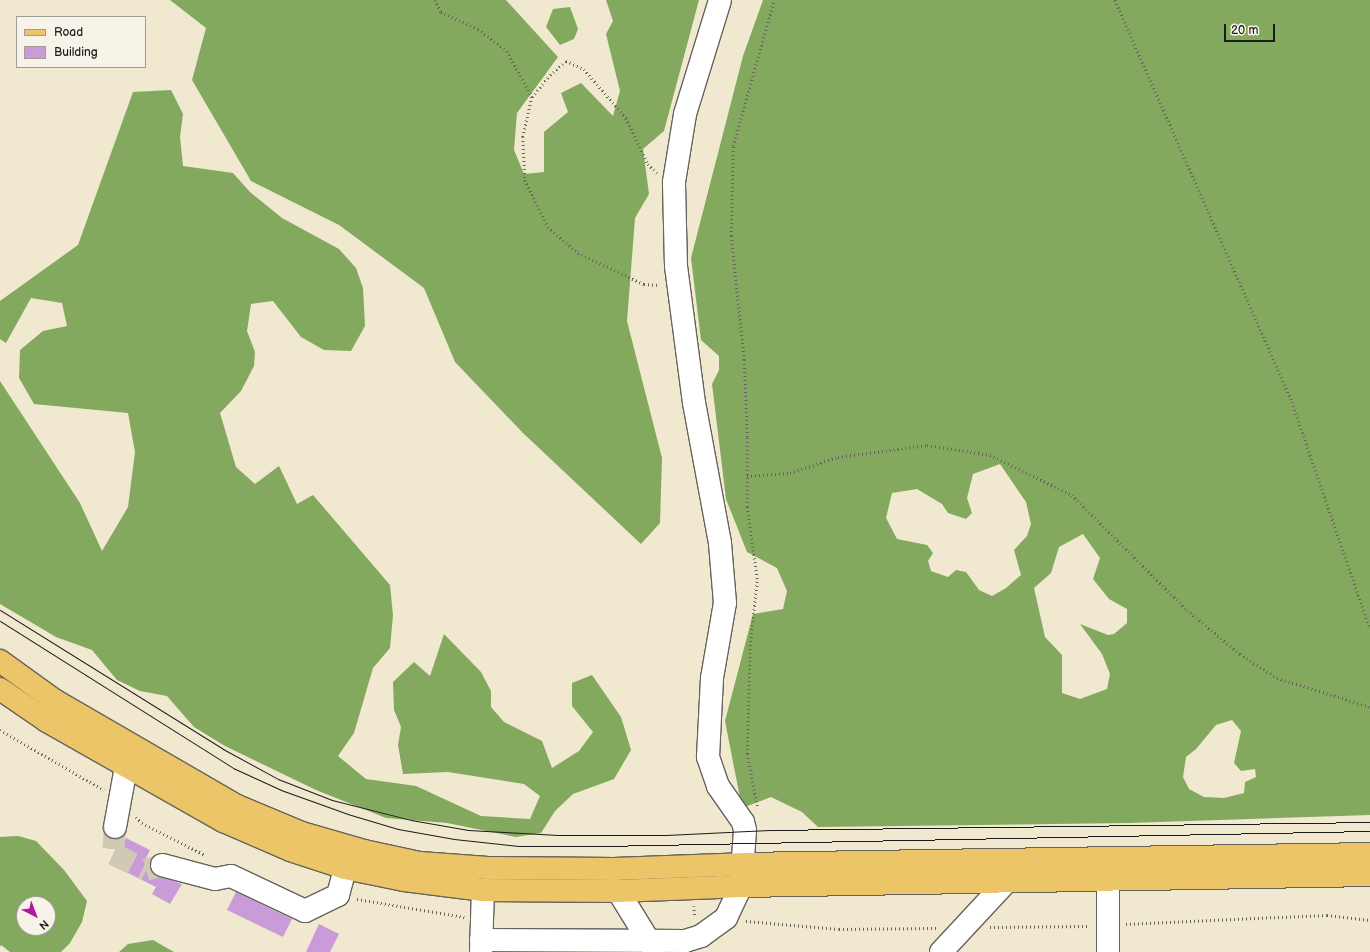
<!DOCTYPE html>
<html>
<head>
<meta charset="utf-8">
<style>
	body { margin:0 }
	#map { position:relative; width:1370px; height:952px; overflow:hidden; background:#f0e8cf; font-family:"Balsamiq Sans",sans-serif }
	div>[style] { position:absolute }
	.forest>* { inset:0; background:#83a95f }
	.building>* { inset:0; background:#ca9bd9 }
	.minor-tunnel>* { height:22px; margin-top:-11px; transform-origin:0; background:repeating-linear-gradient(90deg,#d0c9b4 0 22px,transparent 0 33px) }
	.path>* { height:2.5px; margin-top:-1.25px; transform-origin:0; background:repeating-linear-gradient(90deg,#66635b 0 1px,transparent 0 4px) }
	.roads { filter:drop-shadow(1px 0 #66635b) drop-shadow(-1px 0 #66635b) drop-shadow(0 1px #66635b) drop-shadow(0 -1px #66635b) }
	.minor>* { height:22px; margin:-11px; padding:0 11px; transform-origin:11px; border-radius:11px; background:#fff }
	.major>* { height:22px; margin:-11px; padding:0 11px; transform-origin:11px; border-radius:11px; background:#edc569 }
	.tram>* { height:1px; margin:-0.5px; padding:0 0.5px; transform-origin:0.5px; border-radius:0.5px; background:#1c1c1c }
	span { translate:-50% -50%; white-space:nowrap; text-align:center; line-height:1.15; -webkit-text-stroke:4px #f7f3e8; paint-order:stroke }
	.legend { position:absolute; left:16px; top:16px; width:130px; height:52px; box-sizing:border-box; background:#f7f3e8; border:1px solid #9f9d96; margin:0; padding:5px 7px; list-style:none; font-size:12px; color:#1c1c1c }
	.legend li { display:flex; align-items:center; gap:8px; height:20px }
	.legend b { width:20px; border:1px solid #9f9d96 }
	.north { position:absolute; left:16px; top:896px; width:40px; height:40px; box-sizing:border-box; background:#f7f3e8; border:1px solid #9f9d96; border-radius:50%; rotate:138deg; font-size:11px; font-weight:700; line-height:16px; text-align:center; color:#1c1c1c }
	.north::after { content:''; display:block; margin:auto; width:14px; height:18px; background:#b5179e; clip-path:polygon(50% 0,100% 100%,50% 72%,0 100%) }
	.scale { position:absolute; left:1224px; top:24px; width:51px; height:18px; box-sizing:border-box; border:2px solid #1c1c1c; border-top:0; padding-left:5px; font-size:12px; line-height:14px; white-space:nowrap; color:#1c1c1c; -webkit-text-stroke:3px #f7f3e8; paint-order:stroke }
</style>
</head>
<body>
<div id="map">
	<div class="forest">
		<div style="clip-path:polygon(170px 0,506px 0,558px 57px,517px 113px,514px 150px,524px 174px,544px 172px,544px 132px,568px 112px,561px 93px,581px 83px,613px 116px,620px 91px,606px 34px,613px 21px,606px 0,699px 0,664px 131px,643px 149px,649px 194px,635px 218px,627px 321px,662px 458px,660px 523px,641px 544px,523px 433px,455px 362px,424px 288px,339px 225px,251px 181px,192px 80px,206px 28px)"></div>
		<div style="clip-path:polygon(evenodd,763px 0,1370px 0,1370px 815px,1129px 823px,818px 827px,802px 812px,771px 797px,742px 808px,725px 721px,753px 614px,783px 609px,787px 591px,777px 568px,747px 552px,726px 499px,712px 384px,719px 370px,719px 356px,701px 340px,691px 258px,743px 56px,763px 0,1000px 464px,1026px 502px,1031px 524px,1027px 536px,1014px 550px,1021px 575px,1006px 588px,992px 596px,979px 590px,966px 572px,956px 570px,948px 577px,931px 571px,928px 561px,933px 553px,927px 545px,897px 539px,886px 518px,892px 493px,917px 489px,942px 504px,948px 513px,966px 519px,972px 513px,967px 498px,973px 474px,1000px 464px,763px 0,1083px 534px,1100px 558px,1093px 579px,1109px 599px,1127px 609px,1127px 623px,1114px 634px,1108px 635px,1080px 624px,1102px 654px,1110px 674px,1107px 689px,1080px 699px,1062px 693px,1062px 655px,1045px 637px,1034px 588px,1051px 573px,1059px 547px,1083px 534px,763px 0,1232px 720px,1241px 731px,1234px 763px,1241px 771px,1255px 769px,1256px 777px,1245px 782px,1244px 793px,1224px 798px,1204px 797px,1189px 789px,1183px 777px,1186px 757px,1196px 749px,1216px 725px,1232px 720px)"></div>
		<div style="clip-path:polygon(570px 7px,578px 29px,574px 39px,560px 45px,546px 27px,553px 9px)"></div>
		<div style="clip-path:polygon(171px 90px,183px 114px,180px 137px,183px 166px,233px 173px,250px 192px,282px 218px,339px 249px,356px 268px,363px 288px,365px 326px,351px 351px,324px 350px,301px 337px,273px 301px,251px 304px,247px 331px,255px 352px,254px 366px,241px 391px,220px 413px,236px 467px,255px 484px,279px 466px,297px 504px,313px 495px,390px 585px,393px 615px,390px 648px,373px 668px,354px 733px,338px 756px,366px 779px,416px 786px,481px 816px,530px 819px,540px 796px,524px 784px,448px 772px,403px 774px,398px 745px,401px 727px,394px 710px,393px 682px,414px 662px,430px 676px,444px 634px,481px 672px,491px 691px,491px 707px,504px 722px,542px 741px,552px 768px,579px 751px,593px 732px,572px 706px,572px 683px,592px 675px,621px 717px,631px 750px,614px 779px,573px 794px,555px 811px,541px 833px,516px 837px,447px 823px,386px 818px,316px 790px,225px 746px,194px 727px,167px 696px,140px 691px,117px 680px,92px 650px,56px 637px,0 604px,0 381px,80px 503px,102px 551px,128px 507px,135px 452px,128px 413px,34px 404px,19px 378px,20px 350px,43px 331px,67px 326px,62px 303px,31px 298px,6px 343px,0 339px,0 301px,78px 245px,133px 92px)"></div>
		<div style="clip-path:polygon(evenodd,18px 836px,36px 841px,64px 870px,87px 901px,82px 922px,70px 943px,61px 952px,10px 952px,1px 945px,0 947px,0 837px,18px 836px,24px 904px,48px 904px,48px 928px,24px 928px,24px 904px)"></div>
		<div style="clip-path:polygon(153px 940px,174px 952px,119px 952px,128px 944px)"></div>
	</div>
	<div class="building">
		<div style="clip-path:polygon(126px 838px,150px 850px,144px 862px,150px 865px,154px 874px,182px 884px,170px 904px,152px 894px,156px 887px,112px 865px)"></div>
		<div style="clip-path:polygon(236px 892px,292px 919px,283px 937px,227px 910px)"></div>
		<div style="clip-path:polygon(319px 924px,339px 934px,330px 952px,306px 952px)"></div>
	</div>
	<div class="minor-tunnel">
		<div style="left:115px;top:827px;width:27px;rotate:94deg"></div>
		<div style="left:113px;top:854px;width:37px;rotate:26deg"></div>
		<div style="left:146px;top:870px;width:17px;rotate:-17deg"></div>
	</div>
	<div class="path">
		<div style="left:435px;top:0;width:13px;rotate:63deg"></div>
		<div style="left:441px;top:12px;width:41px;rotate:24.7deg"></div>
		<div style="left:478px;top:29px;width:36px;rotate:37deg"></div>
		<div style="left:507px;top:51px;width:52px;rotate:61.5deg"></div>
		<div style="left:532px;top:97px;width:41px;rotate:102.7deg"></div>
		<div style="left:523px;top:137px;width:43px;rotate:87.3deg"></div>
		<div style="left:525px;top:180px;width:52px;rotate:63.9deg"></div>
		<div style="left:548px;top:227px;width:40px;rotate:41deg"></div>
		<div style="left:578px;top:253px;width:73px;rotate:25.2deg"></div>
		<div style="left:644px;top:284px;width:16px;rotate:4deg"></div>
		<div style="left:1115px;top:0;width:439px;rotate:66.2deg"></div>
		<div style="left:1292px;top:402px;width:239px;rotate:71deg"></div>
		<div style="left:532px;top:97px;width:28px;rotate:-51deg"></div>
		<div style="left:550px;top:75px;width:21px;rotate:-41deg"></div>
		<div style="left:566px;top:61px;width:20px;rotate:24deg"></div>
		<div style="left:584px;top:69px;width:65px;rotate:49.4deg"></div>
		<div style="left:626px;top:118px;width:51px;rotate:64.4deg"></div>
		<div style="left:648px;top:164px;width:13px;rotate:45deg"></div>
		<div style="left:747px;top:476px;width:43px;rotate:-4deg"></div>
		<div style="left:790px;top:473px;width:51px;rotate:-18.4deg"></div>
		<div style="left:838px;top:457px;width:90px;rotate:-7.7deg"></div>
		<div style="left:927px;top:445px;width:64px;rotate:9deg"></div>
		<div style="left:990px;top:455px;width:91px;rotate:26deg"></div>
		<div style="left:1072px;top:495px;width:163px;rotate:45deg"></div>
		<div style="left:1187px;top:610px;width:69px;rotate:39.7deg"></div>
		<div style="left:1240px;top:654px;width:44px;rotate:33deg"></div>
		<div style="left:1277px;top:678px;width:97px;rotate:17.3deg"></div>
		<div style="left:0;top:730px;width:120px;rotate:30deg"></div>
		<div style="left:757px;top:806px;width:53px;rotate:-100.9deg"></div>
		<div style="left:747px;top:754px;width:108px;rotate:-88.4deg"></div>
		<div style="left:750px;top:646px;width:67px;rotate:-84deg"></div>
		<div style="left:757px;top:579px;width:73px;rotate:-97.9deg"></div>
		<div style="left:747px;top:507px;width:70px;rotate:-90deg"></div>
		<div style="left:747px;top:437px;width:77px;rotate:-92.2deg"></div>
		<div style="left:744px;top:360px;width:125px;rotate:-96deg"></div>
		<div style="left:731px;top:236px;width:90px;rotate:-88.7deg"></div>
		<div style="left:733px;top:146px;width:152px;rotate:-74.3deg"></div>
		<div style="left:136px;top:817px;width:8px;rotate:45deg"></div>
		<div style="left:142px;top:823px;width:71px;rotate:26.9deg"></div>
		<div style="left:357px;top:899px;width:109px;rotate:9.5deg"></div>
		<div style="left:694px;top:906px;width:11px;rotate:85deg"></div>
		<div style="left:746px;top:921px;width:93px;rotate:4.9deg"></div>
		<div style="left:839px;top:929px;width:98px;rotate:-0.6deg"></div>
		<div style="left:1126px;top:924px;width:201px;rotate:-2.6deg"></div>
		<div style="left:1327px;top:915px;width:43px;rotate:6.6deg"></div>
		<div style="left:990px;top:927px;width:99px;rotate:-0.6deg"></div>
	</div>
	<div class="roads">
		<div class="minor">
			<div style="left:115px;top:827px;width:61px;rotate:-79.6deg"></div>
			<div style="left:162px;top:865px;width:55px;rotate:14.8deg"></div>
			<div style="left:215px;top:879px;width:16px;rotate:-11deg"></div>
			<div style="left:231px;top:876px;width:82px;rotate:25.3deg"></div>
			<div style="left:305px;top:911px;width:37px;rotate:-26deg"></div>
			<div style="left:338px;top:895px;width:28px;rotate:-75deg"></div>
			<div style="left:618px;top:891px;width:70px;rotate:58.3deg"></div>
			<div style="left:481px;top:940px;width:204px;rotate:0.3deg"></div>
			<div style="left:685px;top:941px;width:17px;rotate:-17deg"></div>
			<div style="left:701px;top:936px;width:31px;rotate:-36deg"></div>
			<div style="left:726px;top:918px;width:35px;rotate:-65deg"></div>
			<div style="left:741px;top:886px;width:56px;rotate:-85.9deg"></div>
			<div style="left:745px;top:830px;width:8px;rotate:-104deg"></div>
			<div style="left:743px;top:822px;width:44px;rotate:-124.8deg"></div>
			<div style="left:718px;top:786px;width:31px;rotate:-109deg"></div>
			<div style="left:708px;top:757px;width:79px;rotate:-87.1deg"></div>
			<div style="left:712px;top:678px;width:76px;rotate:-80.2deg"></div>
			<div style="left:725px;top:603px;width:60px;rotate:-94.8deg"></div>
			<div style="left:720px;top:543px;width:142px;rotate:-100.5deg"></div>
			<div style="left:694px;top:403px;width:138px;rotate:-97.5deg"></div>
			<div style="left:676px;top:266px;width:84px;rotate:-91.4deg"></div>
			<div style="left:674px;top:182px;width:69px;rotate:-80.8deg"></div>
			<div style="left:685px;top:114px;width:119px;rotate:-72.9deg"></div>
			<div style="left:481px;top:952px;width:62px;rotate:-88.2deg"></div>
			<div style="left:941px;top:952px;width:96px;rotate:-47.1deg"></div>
			<div style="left:1108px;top:952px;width:72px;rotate:-90deg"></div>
		</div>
		<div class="major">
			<div style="left:0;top:661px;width:67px;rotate:35.8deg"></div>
			<div style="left:54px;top:700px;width:211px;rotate:30.1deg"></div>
			<div style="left:237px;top:806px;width:70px;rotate:22.6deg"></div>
			<div style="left:302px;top:833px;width:65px;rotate:16.2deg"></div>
			<div style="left:364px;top:851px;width:57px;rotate:12.1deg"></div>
			<div style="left:420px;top:863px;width:68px;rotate:4.2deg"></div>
			<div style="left:488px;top:868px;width:126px;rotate:0.5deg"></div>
			<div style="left:614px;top:869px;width:129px;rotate:-2.2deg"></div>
			<div style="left:743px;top:864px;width:627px;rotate:-0.91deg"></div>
			<div style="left:0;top:689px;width:57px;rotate:34.2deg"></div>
			<div style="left:47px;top:721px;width:202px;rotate:29.6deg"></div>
			<div style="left:223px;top:821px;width:73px;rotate:23.4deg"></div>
			<div style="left:290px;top:850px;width:58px;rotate:18.1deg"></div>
			<div style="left:345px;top:868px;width:60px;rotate:11.5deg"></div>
			<div style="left:404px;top:880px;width:80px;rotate:7.2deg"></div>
			<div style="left:483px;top:890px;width:135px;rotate:0.4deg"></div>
			<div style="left:618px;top:891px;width:123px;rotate:-2.3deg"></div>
			<div style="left:741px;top:886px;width:629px;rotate:-1deg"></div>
		</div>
	</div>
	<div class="tram">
		<div style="left:0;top:610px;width:263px;rotate:31.9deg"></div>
		<div style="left:223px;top:749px;width:63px;rotate:28.6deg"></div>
		<div style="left:278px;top:779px;width:58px;rotate:21.3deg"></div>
		<div style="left:332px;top:800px;width:81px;rotate:14.2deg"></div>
		<div style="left:411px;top:820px;width:58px;rotate:10deg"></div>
		<div style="left:468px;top:830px;width:90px;rotate:3.2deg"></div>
		<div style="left:558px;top:835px;width:108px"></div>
		<div style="left:666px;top:835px;width:104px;rotate:-2.8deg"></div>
		<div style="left:770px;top:830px;width:600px;rotate:-0.76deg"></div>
		<div style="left:0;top:621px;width:275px;rotate:32.2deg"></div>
		<div style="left:233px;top:768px;width:53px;rotate:24.6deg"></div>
		<div style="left:281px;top:790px;width:74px;rotate:19.7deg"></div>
		<div style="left:351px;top:815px;width:49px;rotate:16.6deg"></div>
		<div style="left:398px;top:829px;width:57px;rotate:10.1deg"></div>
		<div style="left:454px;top:839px;width:65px;rotate:6.1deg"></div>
		<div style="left:519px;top:846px;width:83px"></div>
		<div style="left:602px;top:846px;width:768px;rotate:-1.12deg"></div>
	</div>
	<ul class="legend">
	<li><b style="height:5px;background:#edc569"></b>Road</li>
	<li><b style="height:11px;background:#ca9bd9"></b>Building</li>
	</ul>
	<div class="north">N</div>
	<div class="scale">20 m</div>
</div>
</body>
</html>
